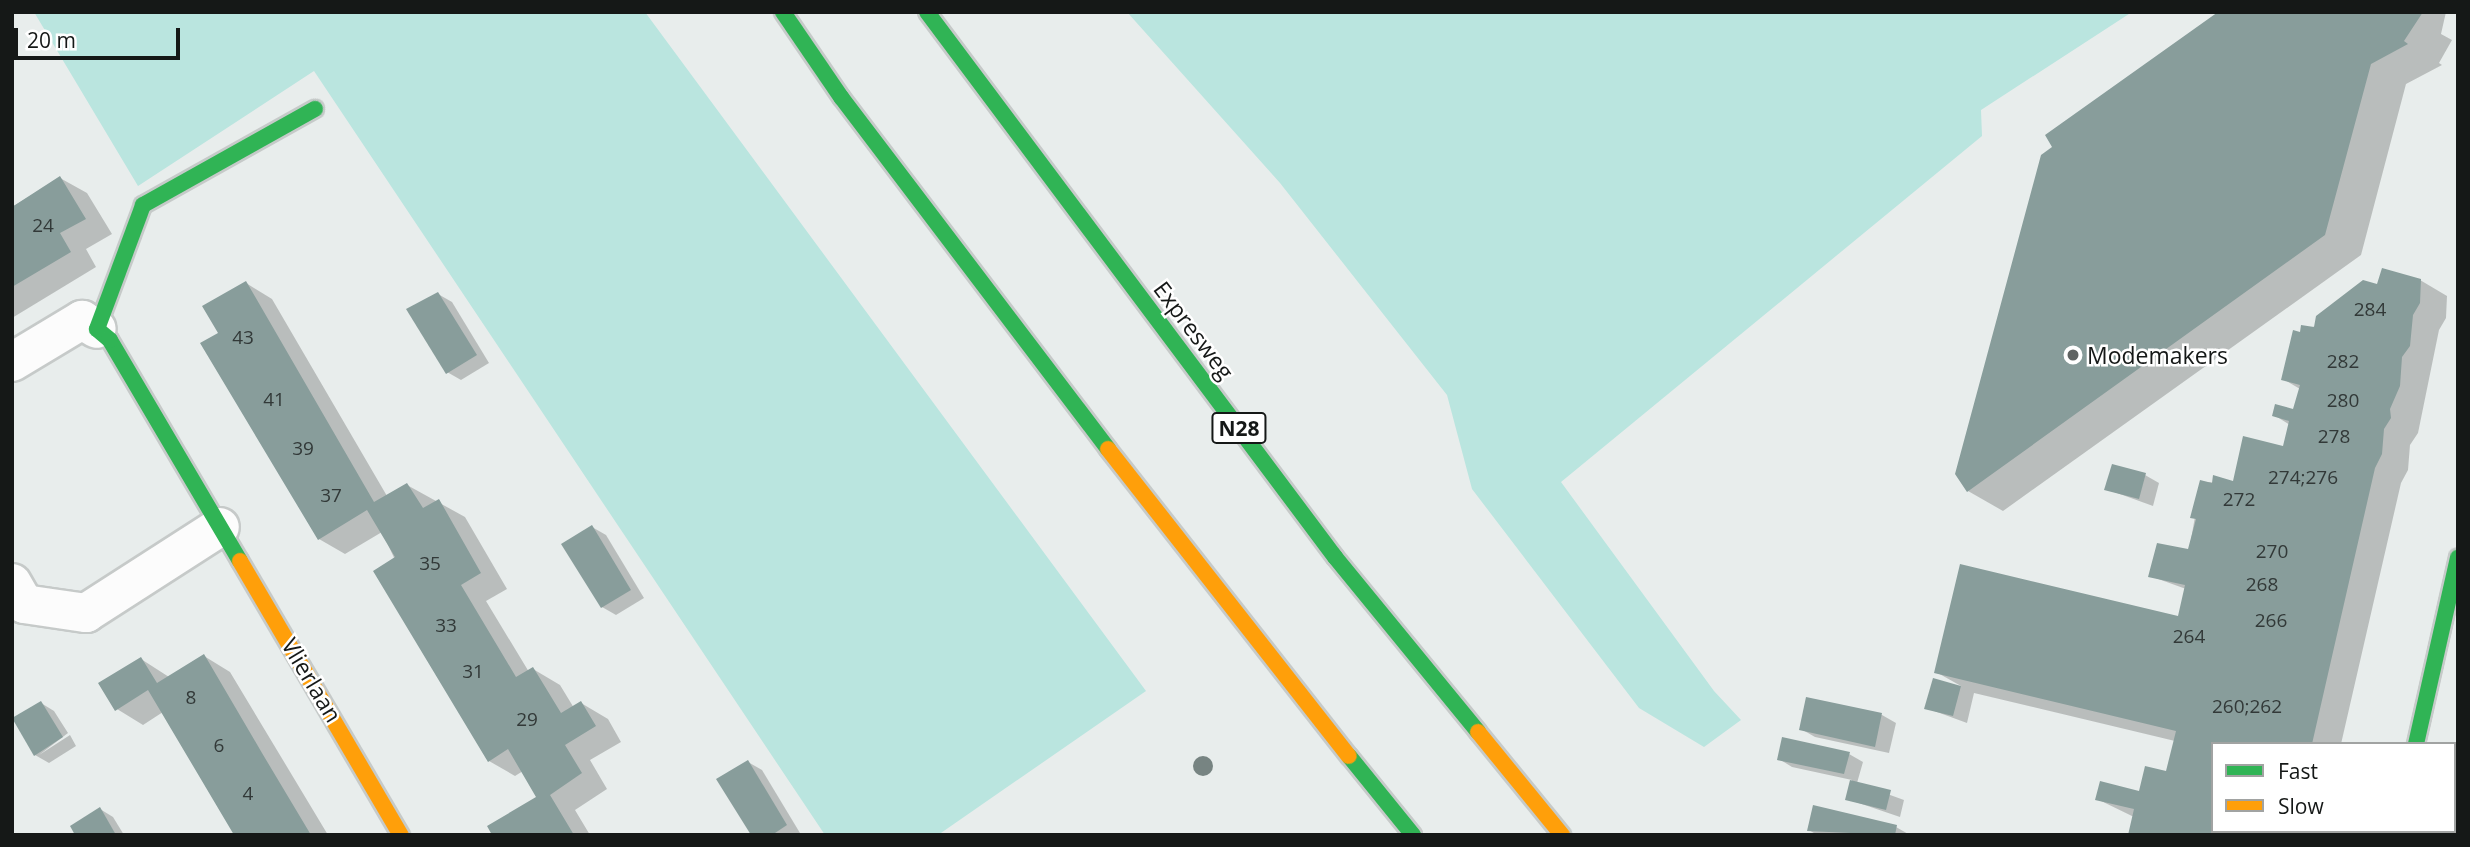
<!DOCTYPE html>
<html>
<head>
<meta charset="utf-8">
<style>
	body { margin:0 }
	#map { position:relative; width:2470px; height:847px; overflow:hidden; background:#e8edec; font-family:"Open Sans",sans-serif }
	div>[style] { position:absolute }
	.green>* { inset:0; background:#bae5df }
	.shadow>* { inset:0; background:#0003 }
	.building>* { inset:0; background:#889d9b }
	.roads { filter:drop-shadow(2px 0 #c6cac9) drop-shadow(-2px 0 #c6cac9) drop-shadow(0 2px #c6cac9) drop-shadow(0 -2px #c6cac9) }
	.street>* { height:38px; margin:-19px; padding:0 19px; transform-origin:19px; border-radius:19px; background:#fcfcfc }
	.fast>* { height:16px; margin:-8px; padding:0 8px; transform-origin:8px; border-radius:8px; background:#30b455 }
	.slow>* { height:16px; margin:-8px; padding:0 8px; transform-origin:8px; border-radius:8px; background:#ff9f0a }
	.trees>* { width:20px; height:20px; margin:-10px; border-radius:50%; background:#778482 }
	.dots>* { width:19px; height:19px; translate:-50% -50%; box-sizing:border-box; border:4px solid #fff; border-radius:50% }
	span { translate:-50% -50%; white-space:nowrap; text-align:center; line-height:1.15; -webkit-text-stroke:5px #fff; paint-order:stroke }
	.number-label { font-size:19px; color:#323938 }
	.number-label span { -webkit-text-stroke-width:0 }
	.shield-label span { padding:2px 5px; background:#fff; border:2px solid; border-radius:5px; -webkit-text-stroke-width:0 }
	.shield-label { font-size:21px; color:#151817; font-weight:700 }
	.street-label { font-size:23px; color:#151817 }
	.poi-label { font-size:23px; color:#151817 }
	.left { translate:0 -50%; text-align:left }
	.frame { position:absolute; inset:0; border:14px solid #151817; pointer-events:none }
	.legend { position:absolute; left:2211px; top:742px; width:245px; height:91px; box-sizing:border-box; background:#fff; border:2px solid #a1a3a2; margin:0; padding:9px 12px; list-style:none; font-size:21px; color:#151817 }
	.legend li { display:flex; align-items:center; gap:14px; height:35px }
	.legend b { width:35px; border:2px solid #a1a3a2 }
	.scale { position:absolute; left:14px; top:28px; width:166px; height:32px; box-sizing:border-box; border:4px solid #151817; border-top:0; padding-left:9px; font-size:21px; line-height:24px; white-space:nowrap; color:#151817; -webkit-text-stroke:5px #fff; paint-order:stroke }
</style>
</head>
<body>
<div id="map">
	<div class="green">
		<div style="clip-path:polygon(34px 12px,645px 12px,1146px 691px,938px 835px,825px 835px,314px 71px,138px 186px)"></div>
		<div style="clip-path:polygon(1127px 12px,2132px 12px,1981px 110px,1982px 136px,1561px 482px,1714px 691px,1741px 720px,1704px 747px,1639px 708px,1472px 489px,1447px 395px,1280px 183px)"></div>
	</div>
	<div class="shadow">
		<div style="clip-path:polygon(2221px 12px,2446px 12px,2441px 34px,2452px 40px,2439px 63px,2442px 65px,2406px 84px,2361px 255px,2003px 511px,1968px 491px)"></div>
		<div style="clip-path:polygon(60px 178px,87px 193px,112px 234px,86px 249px,96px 267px,12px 318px,12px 207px)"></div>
		<div style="clip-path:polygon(2420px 280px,2447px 296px,2446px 318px,2439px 330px,2418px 433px,2410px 445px,2408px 470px,2401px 483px,2341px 744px,2213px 744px,2213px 831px,2321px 831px,2321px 835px,2130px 835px,2134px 817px,2097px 799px,2140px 793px,2168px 773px,2175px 741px,1974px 693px,1967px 723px,1926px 708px,1961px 686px,1936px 672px,2179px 618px,2186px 589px,2150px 576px,2189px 551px,2201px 482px,2234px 483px,2285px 448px,2290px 425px,2274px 415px,2295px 411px,2300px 389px,2283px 379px,2302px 334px,2378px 286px)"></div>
		<div style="clip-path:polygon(246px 283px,272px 299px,387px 496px,407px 485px,465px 517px,507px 589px,486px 601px,529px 672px,533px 669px,560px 685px,574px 708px,581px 703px,608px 719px,621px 742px,590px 760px,607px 789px,575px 810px,590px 835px,494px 835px,539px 797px,523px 771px,515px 776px,489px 761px,382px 532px,345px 554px,319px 539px,221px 334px)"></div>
		<div style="clip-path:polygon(438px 294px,452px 302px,489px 363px,461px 380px,447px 372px)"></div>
		<div style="clip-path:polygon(2145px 475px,2159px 483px,2153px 506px,2106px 489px)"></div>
		<div style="clip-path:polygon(592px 527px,606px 535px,644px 598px,616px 615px,602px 607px)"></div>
		<div style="clip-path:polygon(204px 656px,230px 672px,328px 835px,236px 835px,163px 712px,143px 725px,117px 709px,141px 659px,169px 677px)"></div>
		<div style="clip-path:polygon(1808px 699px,1882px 715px,1896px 723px,1889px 753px,1815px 737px,1801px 729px)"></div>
		<div style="clip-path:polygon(41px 703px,54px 711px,68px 733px,39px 755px,70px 735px,76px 746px,49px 763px,35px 755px)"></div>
		<div style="clip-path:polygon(1849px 754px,1863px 762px,1857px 783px,1904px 800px,1900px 817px,1847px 799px,1852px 780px,1792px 767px,1779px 759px)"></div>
		<div style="clip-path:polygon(748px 762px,762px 770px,800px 833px,753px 835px)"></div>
		<div style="clip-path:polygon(100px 809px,113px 817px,124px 835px,77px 835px)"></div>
		<div style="clip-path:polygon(1896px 827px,1910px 835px,1817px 835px,1809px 830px)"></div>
	</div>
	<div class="building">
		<div style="clip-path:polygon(2218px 12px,2423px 12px,2404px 41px,2408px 44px,2371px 64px,2325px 235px,1967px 492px,1955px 474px,2041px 155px,2052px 147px,2045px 135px)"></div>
		<div style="clip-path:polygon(60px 176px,86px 219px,60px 233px,71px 252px,12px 287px,12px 207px)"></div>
		<div style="clip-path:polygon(2382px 268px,2421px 279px,2420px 303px,2413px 315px,2410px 346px,2402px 357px,2400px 386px,2390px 409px,2391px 418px,2384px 429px,2382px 454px,2375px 468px,2312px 744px,2213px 744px,2213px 831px,2292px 831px,2291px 835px,2128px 835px,2134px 809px,2095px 800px,2100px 781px,2139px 791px,2145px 766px,2166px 771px,2176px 731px,1934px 673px,1960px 564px,2178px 616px,2185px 585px,2148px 577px,2157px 543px,2188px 549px,2196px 519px,2190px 518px,2200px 480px,2212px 483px,2213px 475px,2233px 481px,2243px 436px,2283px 446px,2289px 421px,2272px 416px,2275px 404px,2293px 409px,2300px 385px,2281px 380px,2293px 330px,2300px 332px,2301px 325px,2314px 327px,2316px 316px,2363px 280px,2377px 284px)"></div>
		<div style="clip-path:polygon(246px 281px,374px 502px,407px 483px,423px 508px,439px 499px,481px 573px,461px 585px,516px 677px,533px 667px,561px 713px,581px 701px,596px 726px,565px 745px,582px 773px,550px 795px,574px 835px,492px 835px,487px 826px,536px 797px,508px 749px,488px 762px,373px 571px,395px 557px,367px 510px,318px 540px,200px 343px,218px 333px,202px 306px)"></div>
		<div style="clip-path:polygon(438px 292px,477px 355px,446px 374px,406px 309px)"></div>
		<div style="clip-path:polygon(2112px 464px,2146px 473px,2139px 499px,2104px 490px)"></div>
		<div style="clip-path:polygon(592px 525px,631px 590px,601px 608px,561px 544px)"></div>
		<div style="clip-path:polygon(204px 654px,262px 753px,311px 835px,234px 835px,148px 690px,115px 711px,98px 683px,141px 657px,157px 683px)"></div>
		<div style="clip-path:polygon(1933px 678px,1961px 686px,1953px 716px,1924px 709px)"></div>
		<div style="clip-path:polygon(1806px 697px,1882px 713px,1875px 747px,1799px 730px)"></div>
		<div style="clip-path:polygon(41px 701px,63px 737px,34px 756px,12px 718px)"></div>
		<div style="clip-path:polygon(1782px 737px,1850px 752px,1844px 774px,1777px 760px)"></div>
		<div style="clip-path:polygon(748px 760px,787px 825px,772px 835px,751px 835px,716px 779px)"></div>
		<div style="clip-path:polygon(1850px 780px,1891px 790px,1886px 810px,1845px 800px)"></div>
		<div style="clip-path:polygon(1813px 805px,1897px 825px,1895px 835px,1807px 831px)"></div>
		<div style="clip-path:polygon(100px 807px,116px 835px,75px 835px,70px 826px)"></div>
	</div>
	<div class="roads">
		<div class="street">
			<div style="left:12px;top:362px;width:82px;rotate:-31deg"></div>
			<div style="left:82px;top:320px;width:17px;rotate:31deg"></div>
			<div style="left:12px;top:583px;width:24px;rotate:60deg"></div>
			<div style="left:24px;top:604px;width:63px;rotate:8.3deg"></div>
			<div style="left:86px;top:613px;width:159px;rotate:-32.7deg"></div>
		</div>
		<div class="fast">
			<div style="left:783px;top:12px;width:103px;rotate:55.7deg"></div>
			<div style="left:841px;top:97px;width:442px;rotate:52.8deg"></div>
			<div style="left:927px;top:12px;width:681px;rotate:53.18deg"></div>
			<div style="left:1335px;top:557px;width:226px;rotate:50.7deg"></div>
			<div style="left:240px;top:561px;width:256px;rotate:-120.5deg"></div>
			<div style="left:110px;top:340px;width:17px;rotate:-140deg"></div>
			<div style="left:97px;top:329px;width:132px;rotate:-69.6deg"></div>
			<div style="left:143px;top:205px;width:197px;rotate:-29.2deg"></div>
			<div style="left:2416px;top:744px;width:191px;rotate:-77.3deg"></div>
			<div style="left:1349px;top:756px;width:102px;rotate:51deg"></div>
			<div style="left:2396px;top:831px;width:4px;rotate:90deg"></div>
		</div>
		<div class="slow">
			<div style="left:1108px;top:449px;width:390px;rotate:51.9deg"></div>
			<div style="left:240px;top:561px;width:318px;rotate:59.6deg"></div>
			<div style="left:1478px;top:732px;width:133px;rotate:50.8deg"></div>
		</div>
	</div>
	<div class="trees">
		<div style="left:1203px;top:766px"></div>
	</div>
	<div class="dots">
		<div style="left:2073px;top:355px;background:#5f6362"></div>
	</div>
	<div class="number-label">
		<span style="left:43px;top:226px">24</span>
		<span style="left:2370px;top:310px">284</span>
		<span style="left:243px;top:338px">43</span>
		<span style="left:2343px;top:362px">282</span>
		<span style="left:274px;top:400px">41</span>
		<span style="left:2343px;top:401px">280</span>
		<span style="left:2334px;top:437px">278</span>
		<span style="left:303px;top:449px">39</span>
		<span style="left:2303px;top:478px">274;276</span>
		<span style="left:331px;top:496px">37</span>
		<span style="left:2239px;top:500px">272</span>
		<span style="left:2272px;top:552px">270</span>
		<span style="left:430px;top:564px">35</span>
		<span style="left:2262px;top:585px">268</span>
		<span style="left:2271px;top:621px">266</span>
		<span style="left:446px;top:626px">33</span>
		<span style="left:2189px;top:637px">264</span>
		<span style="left:473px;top:672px">31</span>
		<span style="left:191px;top:698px">8</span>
		<span style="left:2247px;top:707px">260;262</span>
		<span style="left:527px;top:720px">29</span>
		<span style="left:219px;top:746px">6</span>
		<span style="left:248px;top:794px">4</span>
	</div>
	<div class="shield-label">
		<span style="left:1239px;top:428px">N28</span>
	</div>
	<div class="street-label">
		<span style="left:1194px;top:330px;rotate:53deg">Expresweg</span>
		<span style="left:312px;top:680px;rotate:59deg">Vlierlaan</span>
	</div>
	<div class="poi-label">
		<span class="left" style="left:2087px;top:355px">Modemakers</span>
	</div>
	<div class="frame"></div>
	<ul class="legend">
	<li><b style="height:9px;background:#30b455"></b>Fast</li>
	<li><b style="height:9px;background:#ff9f0a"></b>Slow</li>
	</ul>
	<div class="scale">20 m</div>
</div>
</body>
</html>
